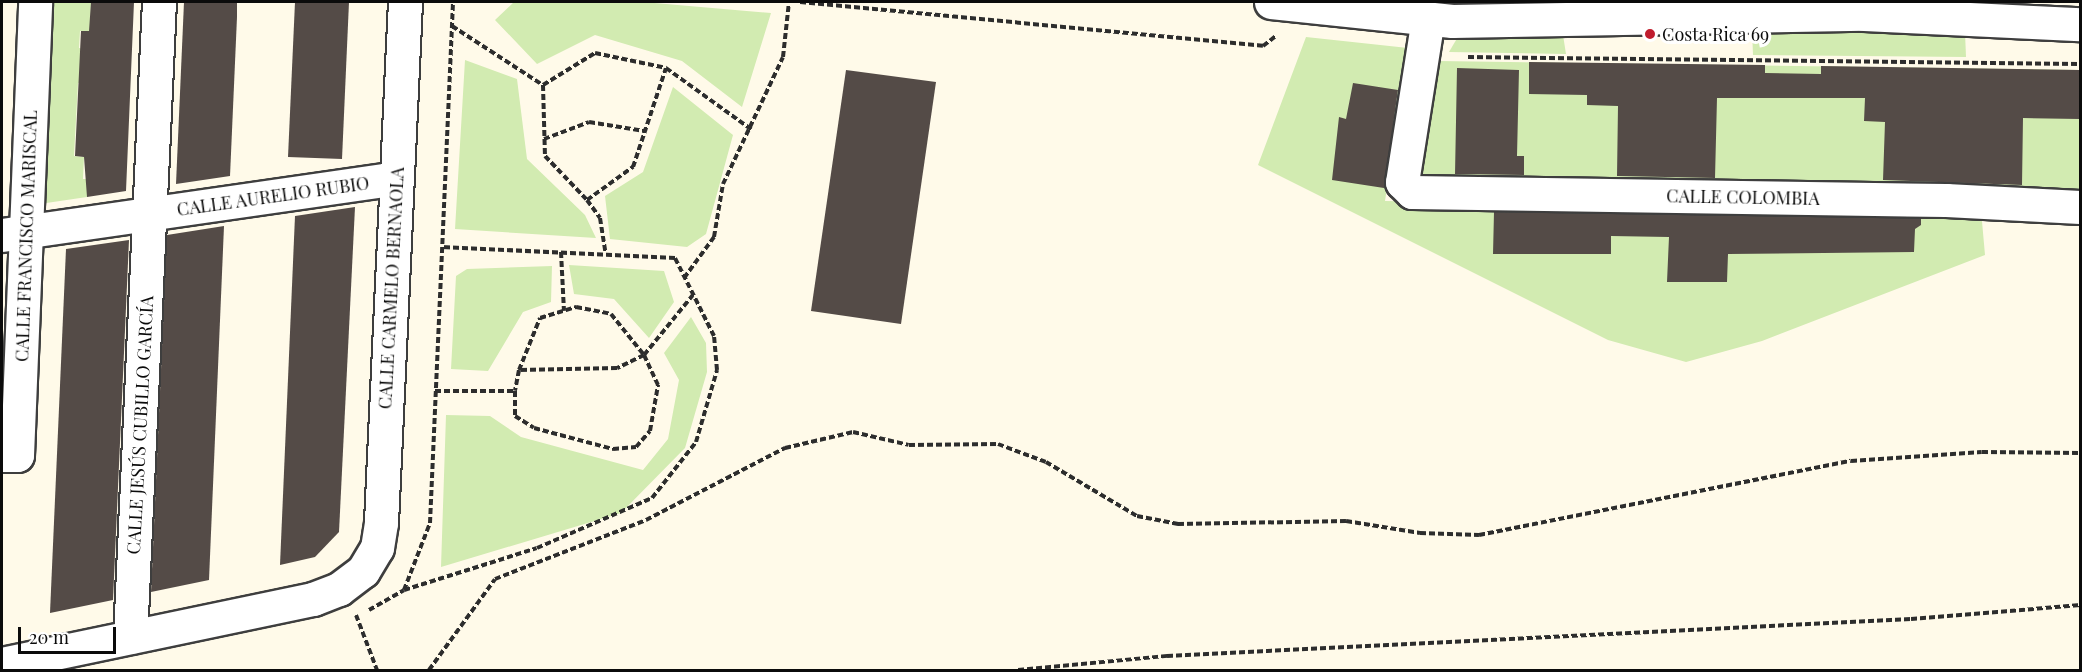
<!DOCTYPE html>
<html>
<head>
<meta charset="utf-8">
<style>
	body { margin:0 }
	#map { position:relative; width:2082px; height:672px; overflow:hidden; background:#fffae9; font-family:"Playfair Display",serif }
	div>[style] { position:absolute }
	.green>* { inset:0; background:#d2ebb1 }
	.building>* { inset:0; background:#544b47 }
	.path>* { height:4px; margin-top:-2px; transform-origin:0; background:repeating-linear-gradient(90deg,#2d2d2d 0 6px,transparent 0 9px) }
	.roads { filter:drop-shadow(2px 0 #3e3e3e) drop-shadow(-2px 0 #3e3e3e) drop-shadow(0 2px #3e3e3e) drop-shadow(0 -2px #3e3e3e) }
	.minor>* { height:33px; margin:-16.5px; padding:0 16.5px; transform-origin:16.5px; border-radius:16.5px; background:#fff }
	.dots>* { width:16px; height:16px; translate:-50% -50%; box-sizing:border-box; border:3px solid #fff; border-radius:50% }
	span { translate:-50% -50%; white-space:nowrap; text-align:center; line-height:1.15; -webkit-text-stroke:6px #fff; paint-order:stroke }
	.poi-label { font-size:18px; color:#0b0b0b }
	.left { translate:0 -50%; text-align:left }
	.street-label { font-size:18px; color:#0b0b0b }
	.frame { position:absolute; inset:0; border:3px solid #0b0b0b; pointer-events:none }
	.scale { position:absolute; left:18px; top:627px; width:98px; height:27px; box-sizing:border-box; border:3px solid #0b0b0b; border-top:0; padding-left:8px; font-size:18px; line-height:21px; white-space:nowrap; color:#0b0b0b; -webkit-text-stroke:4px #fff; paint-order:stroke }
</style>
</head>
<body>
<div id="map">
	<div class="green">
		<div style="clip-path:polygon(35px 2px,91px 2px,90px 31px,80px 31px,79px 48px,89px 49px,87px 82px,78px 83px,74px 156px,84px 157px,83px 179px,87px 179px,87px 197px,26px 206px)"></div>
		<div style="clip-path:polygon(514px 2px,643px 2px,771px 13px,742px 107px,682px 61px,595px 35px,537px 64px,495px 20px)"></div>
		<div style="clip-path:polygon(1752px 30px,1965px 32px,1966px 57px,1753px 55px)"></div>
		<div style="clip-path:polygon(1459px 35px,1563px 35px,1566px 54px,1449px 52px)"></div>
		<div style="clip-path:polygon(1306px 37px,1408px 48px,1385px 201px,1981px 210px,1985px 255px,1762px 341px,1686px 362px,1608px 340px,1258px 165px)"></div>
		<div style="clip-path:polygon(465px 60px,517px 79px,527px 159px,585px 215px,596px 238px,455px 229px)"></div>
		<div style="clip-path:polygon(1438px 61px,2080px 70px,2080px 190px,1420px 176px)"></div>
		<div style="clip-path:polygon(673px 87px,733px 135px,706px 234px,687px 247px,610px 239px,605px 196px,643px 172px)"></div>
		<div style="clip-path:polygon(569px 265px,664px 271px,674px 302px,649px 338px,614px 299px,574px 294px)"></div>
		<div style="clip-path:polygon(552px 266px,551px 302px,523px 312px,488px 371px,451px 369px,456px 276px,467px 269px)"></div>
		<div style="clip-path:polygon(691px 317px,706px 343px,707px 372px,685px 448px,621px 513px,441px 567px,446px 415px,490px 416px,521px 437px,643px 470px,668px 439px,679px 380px,664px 353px)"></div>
	</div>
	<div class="building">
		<div style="clip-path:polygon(91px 2px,134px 2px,126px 191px,87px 197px,84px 157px,75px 156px,81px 31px,89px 31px)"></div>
		<div style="clip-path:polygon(184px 2px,237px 2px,237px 17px,230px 176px,176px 184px)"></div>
		<div style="clip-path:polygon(295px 2px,349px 2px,342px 159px,288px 157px)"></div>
		<div style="clip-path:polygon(1529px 62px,1765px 65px,1765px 73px,1821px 74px,1821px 66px,2080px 70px,2080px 119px,2023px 118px,2022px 185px,1883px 180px,1885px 122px,1864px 121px,1865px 98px,1717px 98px,1715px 178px,1617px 176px,1618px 106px,1587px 105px,1587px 95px,1529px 94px)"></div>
		<div style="clip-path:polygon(1457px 68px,1519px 70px,1517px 156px,1524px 156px,1524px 175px,1455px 174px)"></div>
		<div style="clip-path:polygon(846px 70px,936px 82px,901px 324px,811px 311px)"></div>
		<div style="clip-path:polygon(1353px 83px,1398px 90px,1384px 188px,1332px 180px,1339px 117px,1346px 119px)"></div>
		<div style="clip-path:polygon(355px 207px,339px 532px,315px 557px,280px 565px,295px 216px)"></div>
		<div style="clip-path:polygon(1494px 212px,1921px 218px,1921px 225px,1915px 229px,1914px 252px,1728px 254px,1727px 282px,1667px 282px,1669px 237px,1611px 236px,1611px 254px,1493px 254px)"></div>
		<div style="clip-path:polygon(224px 226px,209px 580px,151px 592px,167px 235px)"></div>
		<div style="clip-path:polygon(129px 240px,113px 600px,50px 613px,66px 249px)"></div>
	</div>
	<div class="path">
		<div style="left:800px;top:2px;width:465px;rotate:5.4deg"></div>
		<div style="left:1263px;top:46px;width:16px;rotate:-38deg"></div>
		<div style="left:452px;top:26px;width:108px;rotate:33deg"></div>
		<div style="left:543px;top:85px;width:71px;rotate:88.4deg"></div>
		<div style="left:545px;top:156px;width:61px;rotate:46.3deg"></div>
		<div style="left:587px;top:200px;width:57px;rotate:-35.7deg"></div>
		<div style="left:633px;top:167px;width:104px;rotate:-71.6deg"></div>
		<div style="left:666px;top:68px;width:105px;rotate:35.7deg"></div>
		<div style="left:1468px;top:57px;width:612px;rotate:0.66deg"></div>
		<div style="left:543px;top:85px;width:61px;rotate:-31.6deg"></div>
		<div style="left:595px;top:53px;width:73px;rotate:11.9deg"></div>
		<div style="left:544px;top:139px;width:48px;rotate:-20.7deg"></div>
		<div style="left:589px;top:122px;width:56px;rotate:9.3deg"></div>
		<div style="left:587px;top:200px;width:22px;rotate:54deg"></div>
		<div style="left:600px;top:218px;width:36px;rotate:81deg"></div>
		<div style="left:561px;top:252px;width:59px;rotate:87.1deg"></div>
		<div style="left:684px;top:278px;width:51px;rotate:-53.8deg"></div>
		<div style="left:714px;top:237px;width:54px;rotate:-80.4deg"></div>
		<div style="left:723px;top:184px;width:140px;rotate:-64.7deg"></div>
		<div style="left:783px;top:57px;width:55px;rotate:-83.8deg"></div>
		<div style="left:519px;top:370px;width:56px;rotate:-68deg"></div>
		<div style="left:540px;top:318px;width:38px;rotate:-17deg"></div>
		<div style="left:576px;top:307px;width:36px;rotate:11deg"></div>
		<div style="left:611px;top:314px;width:53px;rotate:51.2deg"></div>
		<div style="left:644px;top:355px;width:77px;rotate:-50.8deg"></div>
		<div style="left:435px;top:391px;width:80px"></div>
		<div style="left:515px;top:391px;width:25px;rotate:90deg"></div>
		<div style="left:515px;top:416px;width:22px;rotate:32deg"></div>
		<div style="left:534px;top:428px;width:82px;rotate:14.9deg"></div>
		<div style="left:613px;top:449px;width:23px;rotate:-5deg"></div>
		<div style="left:636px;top:447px;width:21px;rotate:-49deg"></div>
		<div style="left:650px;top:431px;width:47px;rotate:-80.1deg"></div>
		<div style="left:658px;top:385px;width:33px;rotate:-115deg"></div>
		<div style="left:644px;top:355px;width:30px;rotate:154deg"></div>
		<div style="left:617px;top:368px;width:98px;rotate:178.8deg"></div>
		<div style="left:519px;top:370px;width:21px;rotate:101deg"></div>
		<div style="left:404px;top:590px;width:139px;rotate:-17.5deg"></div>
		<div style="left:537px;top:548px;width:125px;rotate:-23.5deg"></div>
		<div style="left:652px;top:498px;width:71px;rotate:-51.8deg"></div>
		<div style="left:696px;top:442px;width:75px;rotate:-73.7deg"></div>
		<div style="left:717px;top:370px;width:34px;rotate:-95deg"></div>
		<div style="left:714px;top:336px;width:87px;rotate:-116.6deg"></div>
		<div style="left:675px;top:258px;width:234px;rotate:-177.3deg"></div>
		<div style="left:369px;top:610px;width:40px;rotate:-29.7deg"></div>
		<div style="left:404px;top:590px;width:72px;rotate:-68.8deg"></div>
		<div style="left:430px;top:523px;width:522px;rotate:-87.47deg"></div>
		<div style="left:356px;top:615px;width:59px;rotate:69.1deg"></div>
		<div style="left:429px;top:670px;width:112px;rotate:-54deg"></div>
		<div style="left:495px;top:579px;width:162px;rotate:-21.3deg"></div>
		<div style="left:646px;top:520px;width:157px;rotate:-27.4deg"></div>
		<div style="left:785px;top:448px;width:70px;rotate:-13.2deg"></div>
		<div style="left:853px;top:432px;width:57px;rotate:13.1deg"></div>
		<div style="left:909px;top:445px;width:89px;rotate:-0.6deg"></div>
		<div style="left:998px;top:444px;width:51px;rotate:20.6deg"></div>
		<div style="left:1046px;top:462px;width:106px;rotate:30.7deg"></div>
		<div style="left:1137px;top:516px;width:42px;rotate:11deg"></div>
		<div style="left:1178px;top:524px;width:168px;rotate:-1deg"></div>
		<div style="left:1346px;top:521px;width:75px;rotate:9.2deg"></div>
		<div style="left:1420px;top:533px;width:59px;rotate:1.9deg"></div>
		<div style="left:1479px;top:535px;width:379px;rotate:-11.3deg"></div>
		<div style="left:1851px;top:461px;width:131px;rotate:-3.9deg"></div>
		<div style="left:1982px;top:452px;width:98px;rotate:0.6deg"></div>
		<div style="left:1018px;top:670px;width:150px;rotate:-5.4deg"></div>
		<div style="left:1167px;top:656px;width:745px;rotate:-2.85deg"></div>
		<div style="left:1911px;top:619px;width:170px;rotate:-4.7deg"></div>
	</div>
	<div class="roads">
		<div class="minor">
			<div style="left:1271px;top:2px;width:182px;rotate:6deg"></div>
			<div style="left:1452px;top:21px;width:412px;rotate:-1deg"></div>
			<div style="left:1864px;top:14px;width:216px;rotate:2.7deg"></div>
			<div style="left:1428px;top:18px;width:166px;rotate:99deg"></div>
			<div style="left:1402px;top:182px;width:14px;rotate:45deg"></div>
			<div style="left:1412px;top:192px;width:534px;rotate:0.86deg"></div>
			<div style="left:1946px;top:200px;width:134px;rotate:3deg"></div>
			<div style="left:2px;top:235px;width:398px;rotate:-8.2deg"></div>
			<div style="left:2px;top:455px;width:15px"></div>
			<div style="left:17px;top:455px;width:453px;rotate:-87.7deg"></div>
			<div style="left:130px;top:637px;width:636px;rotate:-87.39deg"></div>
			<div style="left:2px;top:664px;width:318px;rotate:-11.8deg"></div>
			<div style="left:313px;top:599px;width:28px;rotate:-21deg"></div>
			<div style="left:339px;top:589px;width:30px;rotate:-37deg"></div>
			<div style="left:363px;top:571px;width:27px;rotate:-59deg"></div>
			<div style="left:377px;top:548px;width:26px;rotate:-81deg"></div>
			<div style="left:381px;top:522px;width:521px;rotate:-87.36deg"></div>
		</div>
	</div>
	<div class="dots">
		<div style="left:1650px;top:34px;background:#c01d2d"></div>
	</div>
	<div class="poi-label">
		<span class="left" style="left:1662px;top:34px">Costa Rica 69</span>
	</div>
	<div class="street-label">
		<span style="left:273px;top:196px;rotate:-8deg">CALLE AURELIO RUBIO</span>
		<span style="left:1743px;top:197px;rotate:1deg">CALLE COLOMBIA</span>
		<span style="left:26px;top:236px;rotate:-88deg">CALLE FRANCISCO MARISCAL</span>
		<span style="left:391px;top:288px;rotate:-87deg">CALLE CARMELO BERNAOLA</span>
		<span style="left:140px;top:425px;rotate:-87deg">CALLE JESÚS CUBILLO GARCÍA</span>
	</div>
	<div class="frame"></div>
	<div class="scale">20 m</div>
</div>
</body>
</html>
